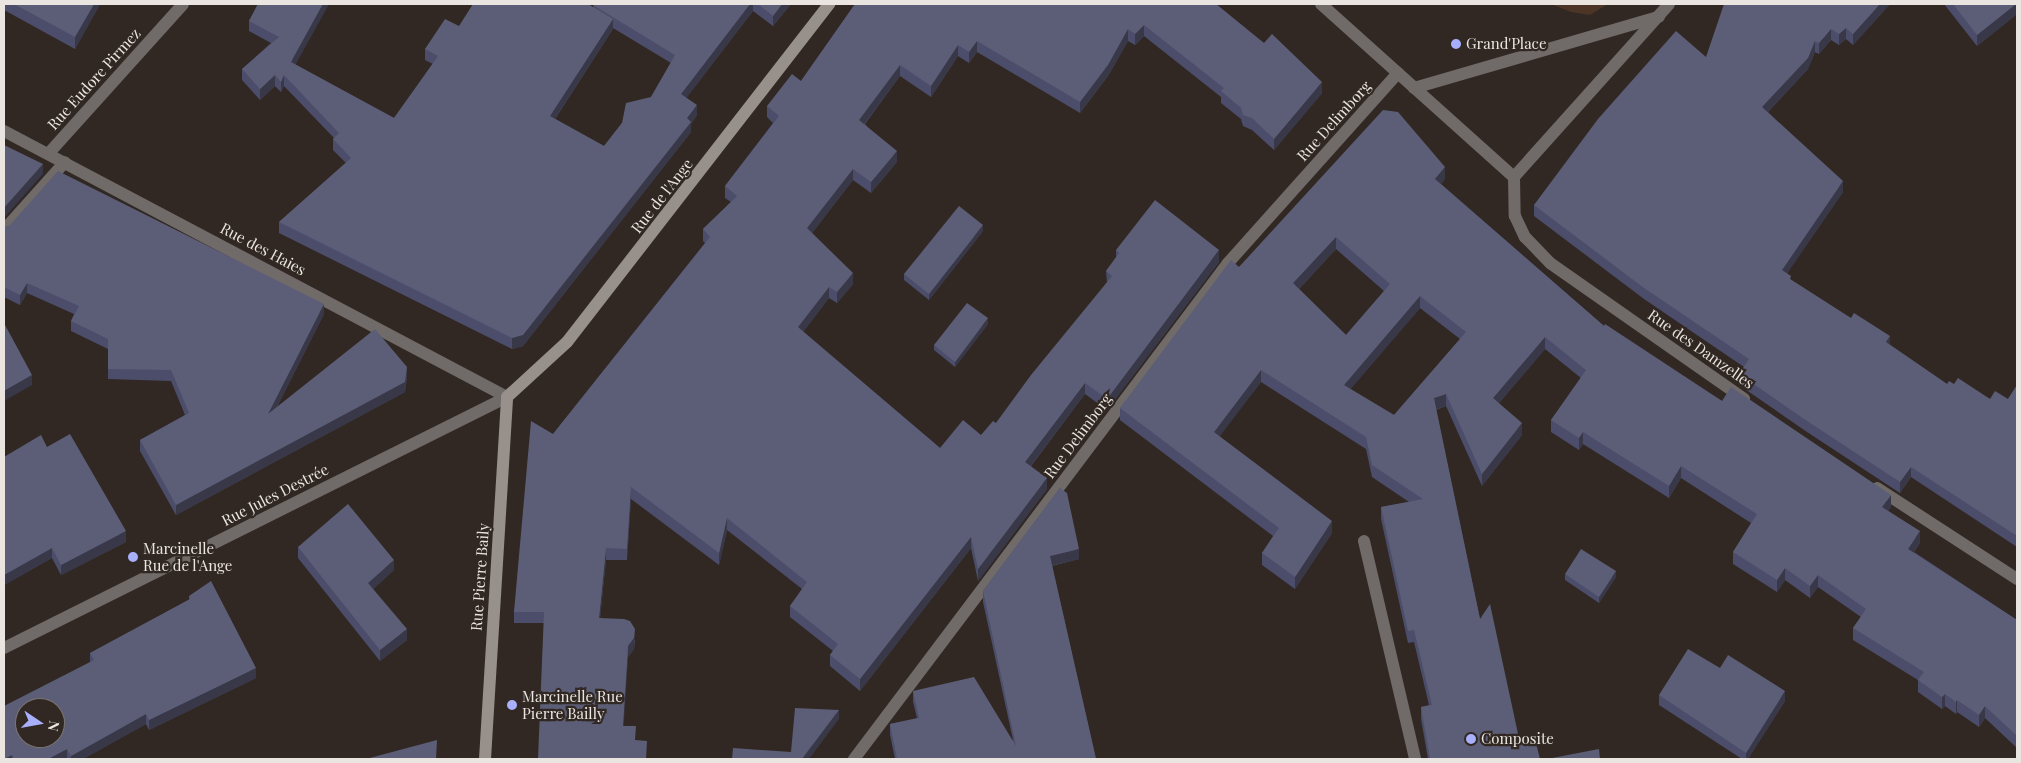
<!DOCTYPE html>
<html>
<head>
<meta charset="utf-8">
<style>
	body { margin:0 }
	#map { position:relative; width:2021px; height:763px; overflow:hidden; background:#312823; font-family:"Playfair Display",serif }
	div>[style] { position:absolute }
	.green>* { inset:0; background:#4c3527 }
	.service>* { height:12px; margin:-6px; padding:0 6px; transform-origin:6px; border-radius:6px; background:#706b68 }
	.minor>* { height:12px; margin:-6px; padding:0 6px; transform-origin:6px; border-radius:6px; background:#706b68 }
	.tertiary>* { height:12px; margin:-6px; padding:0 6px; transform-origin:6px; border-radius:6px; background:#706b68 }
	.secondary>* { height:12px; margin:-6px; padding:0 6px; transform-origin:6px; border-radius:6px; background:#97908b }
	.wall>* { inset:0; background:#4b4d6a }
	.shaded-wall>* { inset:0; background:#393848 }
	.building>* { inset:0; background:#5c5e77 }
	.dots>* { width:14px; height:14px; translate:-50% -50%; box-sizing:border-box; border:2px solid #312823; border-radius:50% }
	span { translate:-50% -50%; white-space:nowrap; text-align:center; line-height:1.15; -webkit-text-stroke:4.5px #312823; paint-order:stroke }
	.poi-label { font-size:15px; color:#ebe5e2 }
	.left { translate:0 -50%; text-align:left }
	.street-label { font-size:15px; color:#ebe5e2 }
	.frame { position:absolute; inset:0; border:5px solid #ebe5e2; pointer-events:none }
	.north { position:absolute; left:15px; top:698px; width:50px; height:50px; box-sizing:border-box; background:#312823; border:1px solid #7b746f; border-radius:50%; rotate:102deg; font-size:14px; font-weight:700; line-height:20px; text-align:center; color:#ebe5e2 }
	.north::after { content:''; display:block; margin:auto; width:18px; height:22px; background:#a8b0fc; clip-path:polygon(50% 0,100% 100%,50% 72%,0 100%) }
</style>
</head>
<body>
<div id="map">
	<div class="green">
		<div style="clip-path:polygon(1551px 4px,1608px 4px,1590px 15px,1571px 12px)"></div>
	</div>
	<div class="service">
		<div style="left:1364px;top:541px;width:224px;rotate:76.8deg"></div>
	</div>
	<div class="minor">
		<div style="left:1321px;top:4px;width:259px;rotate:41.9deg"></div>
		<div style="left:1414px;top:88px;width:255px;rotate:-16.2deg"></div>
		<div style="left:4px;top:131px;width:569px;rotate:27.87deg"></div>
		<div style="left:49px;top:153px;width:200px;rotate:-48deg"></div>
		<div style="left:1514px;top:177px;width:39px;rotate:89deg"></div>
		<div style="left:1515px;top:216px;width:23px;rotate:65deg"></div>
		<div style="left:1525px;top:237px;width:36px;rotate:46deg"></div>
		<div style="left:1550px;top:263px;width:237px;rotate:35deg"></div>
		<div style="left:1514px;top:177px;width:232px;rotate:-48.1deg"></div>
		<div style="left:4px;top:230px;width:91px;rotate:-48.1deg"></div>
		<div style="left:1877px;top:488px;width:167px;rotate:33deg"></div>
		<div style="left:854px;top:759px;width:621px;rotate:-52.98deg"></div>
		<div style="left:1228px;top:263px;width:255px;rotate:-48.2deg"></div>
	</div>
	<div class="tertiary">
		<div style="left:4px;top:648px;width:562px;rotate:-26.52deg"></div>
	</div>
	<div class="secondary">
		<div style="left:485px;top:759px;width:363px;rotate:-86.5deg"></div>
		<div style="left:507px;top:397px;width:81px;rotate:-42.5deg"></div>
		<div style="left:567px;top:342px;width:428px;rotate:-52.2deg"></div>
	</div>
	<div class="wall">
		<div style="clip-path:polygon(4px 4px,100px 4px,75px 49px,4px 10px)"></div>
		<div style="clip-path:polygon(evenodd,258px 4px,296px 65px,394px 118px,433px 64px,425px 60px,425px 49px,459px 26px,593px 7px,594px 4px,791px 4px,773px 26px,753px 11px,686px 98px,697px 115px,691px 124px,691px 132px,523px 346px,512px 349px,279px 233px,279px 222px,346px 163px,333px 150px,333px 139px,334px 138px,284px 86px,281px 92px,275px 86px,260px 100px,242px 80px,242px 69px,271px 43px,249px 31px,249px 21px,258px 4px,613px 28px,671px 63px,651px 97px,622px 123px,604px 146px,555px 119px,613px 29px,613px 28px)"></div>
		<div style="clip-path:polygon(855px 4px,1216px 4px,1322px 93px,1274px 150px,1252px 130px,1243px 126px,1241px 119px,1221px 103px,1221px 97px,1144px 36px,1135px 45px,1128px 41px,1108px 76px,1080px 113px,977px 52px,969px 63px,958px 56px,931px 97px,900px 76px,865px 124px,897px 162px,871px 193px,853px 180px,812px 233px,853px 284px,837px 303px,829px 298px,803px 332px,940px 448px,981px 435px,996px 423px,1107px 283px,1106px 271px,1116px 258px,1116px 250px,1219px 262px,1107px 410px,1085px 394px,1031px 466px,1047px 489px,978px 581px,971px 548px,860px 691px,830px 666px,830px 655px,833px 651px,790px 617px,790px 606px,802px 589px,727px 530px,719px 565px,631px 499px,627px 560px,606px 560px,600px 618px,635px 640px,634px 649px,628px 657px,623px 726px,635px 741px,647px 759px,544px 623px,514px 623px,514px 612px,553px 434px,705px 243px,703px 241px,703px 229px,731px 202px,725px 198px,725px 186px,773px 123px,767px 117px,767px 106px,801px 81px)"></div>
		<div style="clip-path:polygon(1890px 4px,1853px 45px,1846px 39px,1839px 45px,1831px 40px,1819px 54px,1815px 52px,1808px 69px,1768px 112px,1843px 192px,1787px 273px,1791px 280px,1890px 345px,1947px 384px,1954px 384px,1990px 399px,2008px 399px,2017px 385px,2017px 547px,1911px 477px,1900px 493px,1807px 432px,1739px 385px,1739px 374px,1744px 367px,1644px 299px,1534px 216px,1534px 205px,1706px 57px)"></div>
		<div style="clip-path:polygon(1944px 4px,2017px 4px,2017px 14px,1977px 46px)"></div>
		<div style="clip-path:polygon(evenodd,1445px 179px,1441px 184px,1604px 326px,1722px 401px,1891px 507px,1888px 511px,1920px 543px,1914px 552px,2017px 620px,2017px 748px,1985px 718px,1979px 727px,1957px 712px,1956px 714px,1945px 706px,1942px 709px,1918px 692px,1918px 680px,1853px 640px,1853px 628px,1861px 617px,1818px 587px,1810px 598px,1785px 580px,1777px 592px,1733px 564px,1733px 552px,1751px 523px,1681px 478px,1669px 498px,1583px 444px,1579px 450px,1551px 432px,1551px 420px,1581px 378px,1545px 349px,1499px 403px,1522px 435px,1482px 486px,1446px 406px,1436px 410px,1480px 619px,1520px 743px,1540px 759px,1428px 759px,1421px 719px,1421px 707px,1429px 705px,1414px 642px,1408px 643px,1381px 519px,1381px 507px,1409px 502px,1372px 477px,1366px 449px,1261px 382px,1219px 436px,1332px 533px,1295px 589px,1262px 565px,1262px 553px,1273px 536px,1120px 420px,1120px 408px,1239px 267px,1445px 179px,1336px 249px,1384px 291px,1346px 335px,1299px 289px,1336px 249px,1445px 179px,1420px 308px,1460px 339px,1394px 415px,1350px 389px,1420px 308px)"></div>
		<div style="clip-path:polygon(4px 227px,324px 314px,277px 407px,407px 377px,405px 392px,176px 515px,140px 451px,140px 440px,185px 415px,171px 381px,108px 379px,108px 349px,71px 331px,71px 321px,74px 314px,27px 293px,20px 305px,4px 297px)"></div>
		<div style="clip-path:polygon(983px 231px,929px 300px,904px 280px,904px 274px)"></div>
		<div style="clip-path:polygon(988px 324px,955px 367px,934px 350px,934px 345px)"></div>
		<div style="clip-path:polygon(47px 447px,126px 542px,61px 575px,52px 558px,4px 585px,4px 457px)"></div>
		<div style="clip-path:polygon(1060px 488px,1079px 559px,1052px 566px,1096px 759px,895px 759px,890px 735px,890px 724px,917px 718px,913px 702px,913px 691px,1013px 740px,983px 602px,983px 591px)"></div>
		<div style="clip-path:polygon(298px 547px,394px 570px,373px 589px,407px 640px,380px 661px,298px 558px)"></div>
		<div style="clip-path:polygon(1565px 574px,1616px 577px,1599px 603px,1565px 580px)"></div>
		<div style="clip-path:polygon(189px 596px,256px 678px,149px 730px,146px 724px,83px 759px,4px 759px,90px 662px,90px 653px,189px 600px)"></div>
		<div style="clip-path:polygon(1720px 668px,1785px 701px,1748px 759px,1742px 759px,1659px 705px,1659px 695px)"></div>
	</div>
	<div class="shaded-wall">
		<div style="clip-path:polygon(94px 4px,100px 4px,75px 49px,75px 37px)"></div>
		<div style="clip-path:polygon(323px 4px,329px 4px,291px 73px,291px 62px)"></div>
		<div style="clip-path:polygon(750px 4px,753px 4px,753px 11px,681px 105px,681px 94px)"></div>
		<div style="clip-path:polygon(782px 4px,791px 4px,773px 26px,773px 16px)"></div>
		<div style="clip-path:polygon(1880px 4px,1890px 4px,1853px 45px,1853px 34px)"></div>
		<div style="clip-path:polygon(2016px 4px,2017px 4px,2017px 14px,1977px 46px,1977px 35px)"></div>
		<div style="clip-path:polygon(613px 19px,613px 29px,550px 126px,550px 116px)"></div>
		<div style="clip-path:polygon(1144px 25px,1144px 36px,1135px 45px,1135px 34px)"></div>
		<div style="clip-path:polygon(1846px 28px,1846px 39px,1839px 45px,1839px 34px)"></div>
		<div style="clip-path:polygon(1128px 29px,1128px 41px,1108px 76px,1080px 113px,1080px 102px)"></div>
		<div style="clip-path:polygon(1831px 29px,1831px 40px,1819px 54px,1819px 43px)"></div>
		<div style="clip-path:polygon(977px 41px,977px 52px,969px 63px,969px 52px)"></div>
		<div style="clip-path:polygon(1815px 41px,1815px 52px,1808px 69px,1762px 118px,1762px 107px)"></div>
		<div style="clip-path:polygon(958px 45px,958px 56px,931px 97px,931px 86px)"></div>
		<div style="clip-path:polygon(900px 65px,900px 76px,859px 131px,859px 120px)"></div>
		<div style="clip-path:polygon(275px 75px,275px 86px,260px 100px,260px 89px)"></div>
		<div style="clip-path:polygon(284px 75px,284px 86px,281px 92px,281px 82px)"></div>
		<div style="clip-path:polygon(1322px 82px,1322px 93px,1274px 150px,1274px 139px)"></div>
		<div style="clip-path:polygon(697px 105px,697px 115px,691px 124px,691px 132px,523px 346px,512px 349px,512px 338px,687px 118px)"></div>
		<div style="clip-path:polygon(897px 151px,897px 162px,871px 193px,871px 182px)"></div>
		<div style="clip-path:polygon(43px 164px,43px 174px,4px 218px,4px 208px)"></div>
		<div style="clip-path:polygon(1445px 167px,1445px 179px,1435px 191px,1435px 179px)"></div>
		<div style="clip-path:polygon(853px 169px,853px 180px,807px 239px,807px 228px)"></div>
		<div style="clip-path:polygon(1843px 181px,1843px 192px,1782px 281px,1782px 270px)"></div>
		<div style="clip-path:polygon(983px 225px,983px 231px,929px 300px,929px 294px)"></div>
		<div style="clip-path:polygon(1336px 237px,1336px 249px,1293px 295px,1293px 283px)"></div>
		<div style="clip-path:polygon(1219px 250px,1219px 262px,1107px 410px,1107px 399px)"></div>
		<div style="clip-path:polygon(853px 273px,853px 284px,837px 303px,837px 292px)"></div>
		<div style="clip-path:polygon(27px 283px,27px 293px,20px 305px,20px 295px)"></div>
		<div style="clip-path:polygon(829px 287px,829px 298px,798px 339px,798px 327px)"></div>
		<div style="clip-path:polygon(1420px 296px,1420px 308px,1344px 397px,1344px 385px)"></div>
		<div style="clip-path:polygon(324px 304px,324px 314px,268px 425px,268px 414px)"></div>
		<div style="clip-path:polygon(988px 318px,988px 324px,955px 367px,955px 362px)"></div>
		<div style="clip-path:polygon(1890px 336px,1890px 347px,1886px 342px)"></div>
		<div style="clip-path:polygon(1545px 337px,1545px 349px,1493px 410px,1493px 398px)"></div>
		<div style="clip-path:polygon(407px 367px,407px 377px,405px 392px,176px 515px,176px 505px)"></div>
		<div style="clip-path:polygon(1261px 370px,1261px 382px,1214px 444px,1214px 432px)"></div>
		<div style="clip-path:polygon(32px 375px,32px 385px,4px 401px,4px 391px)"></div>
		<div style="clip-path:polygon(1085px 383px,1085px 394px,1025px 473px,1025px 462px)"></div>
		<div style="clip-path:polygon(1446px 394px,1446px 406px,1434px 410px,1434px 398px)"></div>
		<div style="clip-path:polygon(1522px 423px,1522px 435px,1482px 486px,1482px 474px)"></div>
		<div style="clip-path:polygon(1583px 432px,1583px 444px,1579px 450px,1579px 438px)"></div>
		<div style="clip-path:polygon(1681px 466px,1681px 478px,1669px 498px,1669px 486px)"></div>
		<div style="clip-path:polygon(1911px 467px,1911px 477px,1900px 493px,1900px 482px)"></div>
		<div style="clip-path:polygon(1047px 478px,1047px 489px,978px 581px,978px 569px)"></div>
		<div style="clip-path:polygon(631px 487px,631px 499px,627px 560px,627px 549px)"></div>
		<div style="clip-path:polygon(1891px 495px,1891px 507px,1882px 519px,1882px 507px)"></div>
		<div style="clip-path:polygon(727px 518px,727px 530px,719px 565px,719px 553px)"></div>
		<div style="clip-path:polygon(1332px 521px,1332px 533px,1295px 589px,1295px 577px)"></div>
		<div style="clip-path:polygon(126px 531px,126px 542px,61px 575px,61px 565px)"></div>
		<div style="clip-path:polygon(1920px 531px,1920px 543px,1908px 561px,1908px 549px)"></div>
		<div style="clip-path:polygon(971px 537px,971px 548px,860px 691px,860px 679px)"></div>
		<div style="clip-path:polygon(52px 548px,52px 558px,4px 585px,4px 575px)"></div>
		<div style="clip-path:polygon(606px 548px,606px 560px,599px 629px,599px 618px)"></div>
		<div style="clip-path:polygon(1079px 549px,1079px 559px,1050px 566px,1050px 556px)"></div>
		<div style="clip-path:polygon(394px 560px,394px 570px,368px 594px,368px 583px)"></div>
		<div style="clip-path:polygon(1785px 568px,1785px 580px,1777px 592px,1777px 580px)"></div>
		<div style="clip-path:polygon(1616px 571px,1616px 577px,1599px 603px,1599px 597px)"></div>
		<div style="clip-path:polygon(1818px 575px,1818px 587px,1810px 598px,1810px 586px)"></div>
		<div style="clip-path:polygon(407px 629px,407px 640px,380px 661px,380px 650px)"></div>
		<div style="clip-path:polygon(635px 629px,634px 649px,628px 657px,623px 737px,623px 726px,628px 646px)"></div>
		<div style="clip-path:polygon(256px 668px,256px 678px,149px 730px,149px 720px)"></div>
		<div style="clip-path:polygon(1785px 691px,1785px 701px,1748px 759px,1746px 759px,1746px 753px)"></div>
		<div style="clip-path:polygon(1945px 694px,1945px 706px,1942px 709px,1942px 697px)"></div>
		<div style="clip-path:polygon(1957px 700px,1957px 712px,1956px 714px,1956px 702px)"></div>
		<div style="clip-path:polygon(1985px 706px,1985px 718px,1979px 727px,1979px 715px)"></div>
		<div style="clip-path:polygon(839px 710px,839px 719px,809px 759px,802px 759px)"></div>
		<div style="clip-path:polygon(146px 714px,146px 724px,83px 759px,71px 759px,71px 756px)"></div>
		<div style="clip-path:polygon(67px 749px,67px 759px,48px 759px)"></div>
		<div style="clip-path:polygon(12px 755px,12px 759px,4px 759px)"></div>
	</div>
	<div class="building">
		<div style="clip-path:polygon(14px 4px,94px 4px,75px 37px)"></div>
		<div style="clip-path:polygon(258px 4px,323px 4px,291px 62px,394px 118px,438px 56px,425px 49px,445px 19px,459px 26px,473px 4px,588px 4px,613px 19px,550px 116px,604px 146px,622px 123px,626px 103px,651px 97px,675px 55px,593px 5px,594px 4px,750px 4px,681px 94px,697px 105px,687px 118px,691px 122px,523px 335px,512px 338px,279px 222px,351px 158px,333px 139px,339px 133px,284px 75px,281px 82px,275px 75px,260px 89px,242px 69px,279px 37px,249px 21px)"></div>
		<div style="clip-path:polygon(758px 4px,782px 4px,773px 16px)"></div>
		<div style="clip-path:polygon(855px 4px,1216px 4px,1264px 43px,1272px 34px,1322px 82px,1274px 139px,1252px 118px,1243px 115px,1241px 108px,1221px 91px,1224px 88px,1144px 25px,1135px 34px,1128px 29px,1108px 65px,1080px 102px,977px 41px,969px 52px,958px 45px,931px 86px,900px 65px,859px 120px,897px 151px,871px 182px,853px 169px,807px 228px,853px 273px,837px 292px,829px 287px,798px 327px,940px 448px,963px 420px,981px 435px,993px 421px,996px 423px,1031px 375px,1112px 276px,1106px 271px,1119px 253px,1116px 250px,1155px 200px,1219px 250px,1107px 399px,1085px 383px,1025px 462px,1047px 478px,978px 569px,971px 537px,860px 679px,830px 655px,838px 644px,790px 606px,807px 582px,727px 518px,719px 553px,631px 487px,627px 549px,606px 548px,599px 618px,624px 619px,630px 621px,635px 629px,634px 638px,628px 646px,623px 726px,636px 726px,635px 740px,647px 741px,646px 759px,538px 759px,544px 612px,514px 612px,531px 421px,553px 434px,710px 237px,703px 229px,737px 196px,725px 186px,779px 116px,767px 106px,792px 74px,801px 81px)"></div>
		<div style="clip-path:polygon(1724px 4px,1880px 4px,1853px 34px,1846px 28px,1839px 34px,1831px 29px,1819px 43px,1815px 41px,1808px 58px,1762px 107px,1843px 181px,1782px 270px,1791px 276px,1790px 279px,1851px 318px,1854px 313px,1890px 336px,1886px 342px,1947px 384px,1949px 381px,1954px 384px,1958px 378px,1990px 399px,1995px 391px,2008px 399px,2017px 385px,2017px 536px,1911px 467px,1900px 482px,1807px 421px,1739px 374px,1749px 359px,1644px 288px,1534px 205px,1598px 119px,1676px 31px,1706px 57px)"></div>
		<div style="clip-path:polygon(1953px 4px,2016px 4px,1977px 35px)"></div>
		<div style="clip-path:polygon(evenodd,1383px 110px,1398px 112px,1445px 167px,1435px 179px,1604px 326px,1605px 324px,1722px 401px,1731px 387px,1891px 495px,1882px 507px,1920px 531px,1908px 549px,2017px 620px,2017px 736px,1985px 706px,1979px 715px,1957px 700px,1956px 702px,1945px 694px,1942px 697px,1918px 680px,1924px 672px,1853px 628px,1866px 609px,1818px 575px,1810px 586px,1785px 568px,1777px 580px,1733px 552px,1757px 514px,1681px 466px,1669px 486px,1583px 432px,1579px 438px,1551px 420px,1586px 370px,1545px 337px,1493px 398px,1522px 423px,1482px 474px,1446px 394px,1434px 398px,1480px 619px,1490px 604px,1520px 743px,1535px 739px,1540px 759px,1430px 759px,1421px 707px,1432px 705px,1414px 630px,1408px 631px,1381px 507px,1423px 499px,1372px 465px,1366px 437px,1261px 370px,1214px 432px,1332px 521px,1295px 577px,1262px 553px,1279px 528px,1120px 408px,1231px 260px,1239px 267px,1383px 110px,1336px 237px,1390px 284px,1346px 335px,1293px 283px,1336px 237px,1383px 110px,1420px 296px,1466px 332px,1394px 415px,1344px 385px,1420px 296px)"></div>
		<div style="clip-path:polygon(4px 145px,43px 164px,4px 208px)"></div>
		<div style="clip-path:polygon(58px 171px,324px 304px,268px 414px,375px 329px,407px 367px,405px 382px,176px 505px,140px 440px,189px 413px,171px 370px,108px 369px,108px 339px,71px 321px,79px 306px,27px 283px,20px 295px,4px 287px,4px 227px,10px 225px)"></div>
		<div style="clip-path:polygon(959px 206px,983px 225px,929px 294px,904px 274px)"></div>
		<div style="clip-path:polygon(967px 303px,988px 318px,955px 362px,934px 345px)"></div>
		<div style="clip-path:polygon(4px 323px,32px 375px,4px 391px)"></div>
		<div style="clip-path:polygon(70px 434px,126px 531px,61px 565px,52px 548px,4px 575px,4px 457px,41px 435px,47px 447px)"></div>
		<div style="clip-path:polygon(1060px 488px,1067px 493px,1079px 549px,1050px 556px,1096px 759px,897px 759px,890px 724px,919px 718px,913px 691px,974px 677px,1016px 746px,983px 591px)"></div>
		<div style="clip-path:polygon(348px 504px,394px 560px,368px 583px,407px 629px,380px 650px,298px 547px)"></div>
		<div style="clip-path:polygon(1581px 549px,1616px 571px,1599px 597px,1565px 574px)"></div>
		<div style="clip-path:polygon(evenodd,211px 581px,256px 668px,149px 720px,146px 714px,71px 756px,67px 749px,48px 759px,14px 759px,12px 755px,4px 759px,4px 706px,94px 660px,90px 653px,190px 599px,189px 596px,211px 581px,25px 708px,55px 708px,55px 738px,25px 738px,25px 708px)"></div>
		<div style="clip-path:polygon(1688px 649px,1720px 668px,1728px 655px,1785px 691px,1746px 753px,1659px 695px)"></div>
		<div style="clip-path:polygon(795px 708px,839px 710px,802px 759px,732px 759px,733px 748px,791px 752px)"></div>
		<div style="clip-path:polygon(437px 740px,436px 759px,366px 759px)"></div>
		<div style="clip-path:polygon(1599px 749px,1600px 759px,1547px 759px)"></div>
	</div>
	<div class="dots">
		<div style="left:1456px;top:44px;background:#a8b0fc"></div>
		<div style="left:133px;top:557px;background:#a8b0fc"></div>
		<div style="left:512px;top:705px;background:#a8b0fc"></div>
		<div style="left:1471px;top:739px;background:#a8b0fc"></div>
	</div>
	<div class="poi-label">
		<span class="left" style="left:1466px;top:44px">Grand'Place</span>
		<span class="left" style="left:143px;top:557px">Marcinelle<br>Rue de l'Ange</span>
		<span class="left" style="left:522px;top:705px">Marcinelle Rue<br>Pierre Bailly</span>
		<span class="left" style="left:1481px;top:739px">Composite</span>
	</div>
	<div class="street-label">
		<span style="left:94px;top:79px;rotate:-48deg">Rue Eudore Pirmez</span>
		<span style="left:1334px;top:121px;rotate:-48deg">Rue Delimborg</span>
		<span style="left:662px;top:196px;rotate:-52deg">Rue de l'Ange</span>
		<span style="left:263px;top:249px;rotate:28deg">Rue des Haies</span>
		<span style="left:1701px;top:349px;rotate:35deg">Rue des Damzelles</span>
		<span style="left:1078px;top:436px;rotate:-53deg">Rue Delimborg</span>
		<span style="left:275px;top:495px;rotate:-27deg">Rue Jules Destrée</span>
		<span style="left:480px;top:577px;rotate:-86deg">Rue Pierre Baily</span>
	</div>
	<div class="frame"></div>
	<div class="north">N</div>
</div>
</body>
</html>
